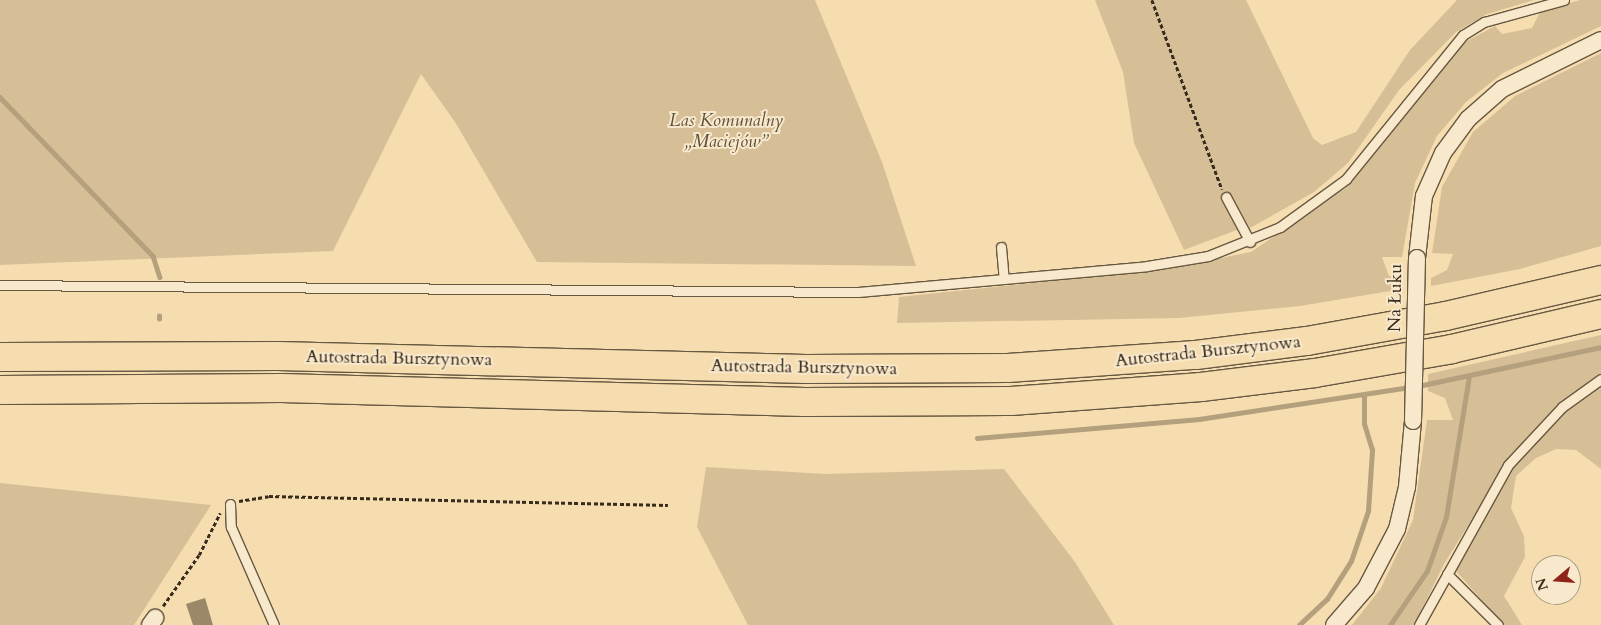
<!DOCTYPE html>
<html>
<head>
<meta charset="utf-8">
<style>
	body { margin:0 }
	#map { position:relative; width:1601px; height:625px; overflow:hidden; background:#f6ddb0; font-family:Cardo,serif }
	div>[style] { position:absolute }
	.green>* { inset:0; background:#d6bf97 }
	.stream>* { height:4.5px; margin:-2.25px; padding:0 2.25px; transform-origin:2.25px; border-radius:2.25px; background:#b5a07e }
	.building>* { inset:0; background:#9a8869 }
	.path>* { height:2.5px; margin-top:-1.25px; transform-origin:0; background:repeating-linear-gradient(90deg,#372b1d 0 4px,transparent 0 6.5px) }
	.roads { filter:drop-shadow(1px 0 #675842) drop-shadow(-1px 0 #675842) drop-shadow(0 1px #675842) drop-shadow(0 -1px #675842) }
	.service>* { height:9px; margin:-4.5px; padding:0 4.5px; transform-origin:4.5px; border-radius:4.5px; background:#f9e9cc }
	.minor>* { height:16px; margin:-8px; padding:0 8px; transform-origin:8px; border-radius:8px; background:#f9e9cc }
	.motorway>* { height:28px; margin:-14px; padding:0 14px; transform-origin:14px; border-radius:14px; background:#f6ddb0 }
	.bridges { filter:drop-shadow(1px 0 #675842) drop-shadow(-1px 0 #675842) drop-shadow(0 1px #675842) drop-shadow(0 -1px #675842) }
	.minor-bridge>* { height:16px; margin:-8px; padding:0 8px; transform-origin:8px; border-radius:8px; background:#f9e9cc }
	span { translate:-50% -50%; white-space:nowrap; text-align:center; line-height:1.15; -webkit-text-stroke:4px #f9e9cc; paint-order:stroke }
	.park-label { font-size:18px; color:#5f503c; font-style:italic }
	.street-label { font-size:18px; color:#372b1d }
	.north { position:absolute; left:1531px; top:555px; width:50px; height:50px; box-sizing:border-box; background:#f9e9cc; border:1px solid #ab9d86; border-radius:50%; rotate:252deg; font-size:14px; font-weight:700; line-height:20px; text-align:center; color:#372b1d }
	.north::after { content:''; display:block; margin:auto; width:18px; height:22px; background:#8f2418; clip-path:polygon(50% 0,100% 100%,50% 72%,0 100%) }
</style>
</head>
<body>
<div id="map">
	<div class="green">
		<div style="clip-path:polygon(0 0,815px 0,882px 162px,916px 266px,537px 262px,455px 122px,421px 74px,333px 251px,0 265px)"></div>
		<div style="clip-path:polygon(1095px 0,1246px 0,1313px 138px,1322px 145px,1356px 132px,1410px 50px,1457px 0,1534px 0,1487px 14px,1456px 32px,1399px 90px,1348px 163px,1314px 192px,1250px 228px,1231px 195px,1223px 199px,1237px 230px,1184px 250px,1134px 143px,1123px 72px)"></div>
		<div style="clip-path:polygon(1580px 0,1601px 0,1601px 26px,1503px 73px,1466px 102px,1437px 136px,1415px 183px,1402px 257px,1382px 257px,1389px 276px,1403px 280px,1402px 289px,1300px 306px,1179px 318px,897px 323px,899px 297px,1166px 269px,1251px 252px,1347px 187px,1465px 42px,1495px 26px,1502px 34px,1532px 28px,1540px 12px)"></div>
		<div style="clip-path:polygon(1601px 53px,1601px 246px,1520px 269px,1431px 286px,1431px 278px,1447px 270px,1453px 254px,1432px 253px,1442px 187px,1473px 132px,1515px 96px)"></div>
		<div style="clip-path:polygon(1601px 335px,1601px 375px,1549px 415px,1514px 452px,1444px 564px,1414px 625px,1352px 625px,1381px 588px,1413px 520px,1427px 420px,1453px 420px,1445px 398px,1428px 391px,1428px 374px)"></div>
		<div style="clip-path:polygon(1601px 384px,1601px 469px,1576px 450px,1556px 449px,1536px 458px,1516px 476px,1511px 508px,1524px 536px,1525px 557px,1504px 596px,1522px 625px,1503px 625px,1456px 571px,1459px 559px,1522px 452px,1584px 394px)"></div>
		<div style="clip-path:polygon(706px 467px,825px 474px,1004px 469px,1075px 562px,1114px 625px,748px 625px,697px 527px)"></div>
		<div style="clip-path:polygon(0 483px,211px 505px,134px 625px,0 625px)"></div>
	</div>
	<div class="stream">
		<div style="left:0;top:97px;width:221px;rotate:46.1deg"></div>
		<div style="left:153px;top:256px;width:22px;rotate:72deg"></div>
		<div style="left:159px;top:319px;width:3px;rotate:-90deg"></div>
		<div style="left:1418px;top:386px;width:187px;rotate:-12deg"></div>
		<div style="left:977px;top:438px;width:223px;rotate:-4.9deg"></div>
		<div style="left:1199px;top:419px;width:213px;rotate:-8.6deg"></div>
		<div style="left:1299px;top:625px;width:38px;rotate:-43deg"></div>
		<div style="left:1327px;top:599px;width:45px;rotate:-57.7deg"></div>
		<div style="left:1351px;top:561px;width:53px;rotate:-71.2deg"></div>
		<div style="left:1368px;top:511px;width:61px;rotate:-86.2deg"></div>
		<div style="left:1372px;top:450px;width:27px;rotate:-107deg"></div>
		<div style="left:1364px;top:424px;width:28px;rotate:-90deg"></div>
		<div style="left:1390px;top:625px;width:65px;rotate:-55.6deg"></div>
		<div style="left:1427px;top:571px;width:57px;rotate:-70.6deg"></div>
		<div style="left:1446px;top:517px;width:143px;rotate:-80.7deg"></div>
	</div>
	<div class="building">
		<div style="clip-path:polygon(205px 598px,213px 625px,193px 625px,186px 604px)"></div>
	</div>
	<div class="path">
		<div style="left:1152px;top:0;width:202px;rotate:69.7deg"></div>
		<div style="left:239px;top:501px;width:30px;rotate:-9deg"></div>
		<div style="left:269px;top:496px;width:399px;rotate:1.3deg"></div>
		<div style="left:163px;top:606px;width:62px;rotate:-54.8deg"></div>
		<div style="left:199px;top:555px;width:47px;rotate:-63.4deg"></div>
	</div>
	<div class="roads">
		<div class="service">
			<div style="left:1226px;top:197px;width:51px;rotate:61.9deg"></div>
			<div style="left:1001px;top:247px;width:32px;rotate:85deg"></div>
			<div style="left:0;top:285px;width:858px;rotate:0.47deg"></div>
			<div style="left:858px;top:292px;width:290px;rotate:-5.1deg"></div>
			<div style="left:1147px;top:266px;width:62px;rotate:-9.3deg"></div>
			<div style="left:1208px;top:256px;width:78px;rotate:-21.9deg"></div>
			<div style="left:1280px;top:227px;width:82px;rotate:-36deg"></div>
			<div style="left:1346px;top:179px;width:186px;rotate:-50.9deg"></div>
			<div style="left:1463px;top:35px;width:25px;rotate:-32deg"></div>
			<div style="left:1484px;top:22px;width:83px;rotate:-15.4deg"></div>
			<div style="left:230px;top:504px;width:23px;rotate:88deg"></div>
			<div style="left:231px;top:527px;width:107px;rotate:66.3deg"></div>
			<div style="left:1447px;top:574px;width:72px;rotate:45deg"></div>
			<div style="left:1419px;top:625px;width:183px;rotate:-60.9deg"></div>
			<div style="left:1508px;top:465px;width:79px;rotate:-47deg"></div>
			<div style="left:1562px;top:407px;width:48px;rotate:-35.7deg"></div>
		</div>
		<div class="minor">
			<div style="left:1417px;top:258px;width:62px;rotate:-83.6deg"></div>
			<div style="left:1424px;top:196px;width:47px;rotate:-66.2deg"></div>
			<div style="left:1443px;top:153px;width:42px;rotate:-53.7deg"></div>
			<div style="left:1468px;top:119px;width:45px;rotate:-41.4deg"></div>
			<div style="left:1502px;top:89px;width:110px;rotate:-26.3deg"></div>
			<div style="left:150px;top:625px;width:9px;rotate:-54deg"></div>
			<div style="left:1334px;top:625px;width:49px;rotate:-49.1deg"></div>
			<div style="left:1366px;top:588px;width:67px;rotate:-62.3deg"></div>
			<div style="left:1397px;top:529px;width:43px;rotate:-76.6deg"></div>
			<div style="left:1407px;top:487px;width:66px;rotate:-84.8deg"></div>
		</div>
		<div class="motorway">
			<div style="left:0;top:357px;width:278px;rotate:-0.2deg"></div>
			<div style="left:278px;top:356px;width:528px;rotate:1.41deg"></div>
			<div style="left:806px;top:369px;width:202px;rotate:-0.3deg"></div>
			<div style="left:1008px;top:368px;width:188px;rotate:-4deg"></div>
			<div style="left:1196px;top:355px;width:112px;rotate:-7.2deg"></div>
			<div style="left:1307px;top:341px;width:141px;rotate:-10.2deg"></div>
			<div style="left:1446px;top:316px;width:159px;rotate:-13.1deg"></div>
			<div style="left:0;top:390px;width:281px;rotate:-0.4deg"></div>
			<div style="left:281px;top:388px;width:524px;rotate:1.53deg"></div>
			<div style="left:805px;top:402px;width:206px;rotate:-0.3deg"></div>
			<div style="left:1011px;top:401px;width:191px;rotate:-4.2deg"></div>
			<div style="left:1201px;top:387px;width:115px;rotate:-7deg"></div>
			<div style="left:1315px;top:373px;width:139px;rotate:-9.9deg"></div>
			<div style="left:1452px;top:349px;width:153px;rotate:-13.2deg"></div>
		</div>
	</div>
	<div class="bridges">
		<div class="minor-bridge">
			<div style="left:1413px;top:421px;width:163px;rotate:-88.6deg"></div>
		</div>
	</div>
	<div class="park-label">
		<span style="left:726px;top:132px">Las Komunalny<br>„Maciejów”</span>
	</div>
	<div class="street-label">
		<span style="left:1396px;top:298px;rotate:-89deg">Na Łuku</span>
		<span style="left:1208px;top:352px;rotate:-6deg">Autostrada Bursztynowa</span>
		<span style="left:399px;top:359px;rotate:1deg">Autostrada Bursztynowa</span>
		<span style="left:804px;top:368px;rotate:1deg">Autostrada Bursztynowa</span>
	</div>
	<div class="north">N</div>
</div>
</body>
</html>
